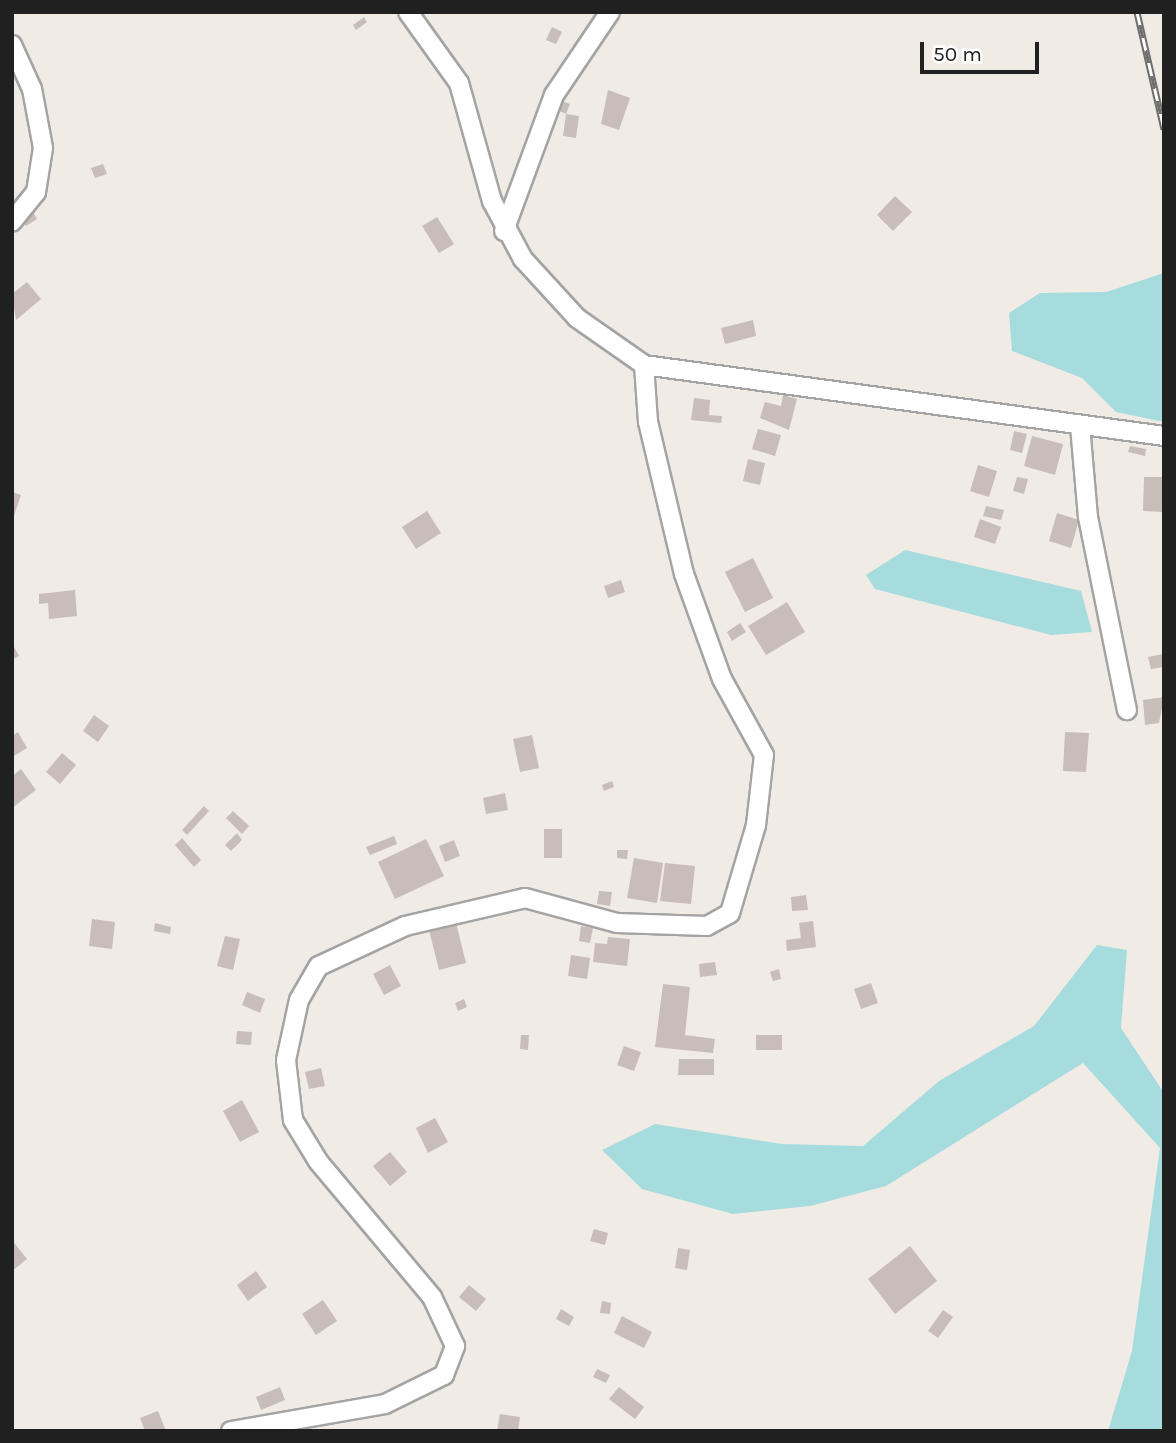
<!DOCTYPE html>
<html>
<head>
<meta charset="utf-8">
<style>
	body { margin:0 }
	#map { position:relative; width:1176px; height:1443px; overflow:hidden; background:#f1ebe6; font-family:Karla,sans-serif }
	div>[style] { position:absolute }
	.water>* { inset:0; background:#a6dcde }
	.building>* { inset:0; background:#c8bdb9 }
	.roads { filter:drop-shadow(2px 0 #a4a4a4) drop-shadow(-2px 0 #a4a4a4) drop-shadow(0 2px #a4a4a4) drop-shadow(0 -2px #a4a4a4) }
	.minor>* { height:18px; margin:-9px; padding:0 9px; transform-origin:9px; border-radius:9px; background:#fff }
	.rail>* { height:7px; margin-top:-3.5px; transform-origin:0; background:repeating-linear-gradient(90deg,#fff 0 13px,#6e6e6e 0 26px); box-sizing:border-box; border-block:2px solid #6e6e6e }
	span { translate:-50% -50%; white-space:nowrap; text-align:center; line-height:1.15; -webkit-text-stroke:6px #fff; paint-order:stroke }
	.frame { position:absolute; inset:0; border:14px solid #202020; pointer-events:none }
	.scale { position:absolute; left:920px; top:42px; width:119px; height:32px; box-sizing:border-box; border:4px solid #202020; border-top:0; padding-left:9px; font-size:21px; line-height:24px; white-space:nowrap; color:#202020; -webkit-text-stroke:5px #fff; paint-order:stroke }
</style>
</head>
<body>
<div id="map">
	<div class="water">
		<div style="clip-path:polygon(1164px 273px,1164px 422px,1116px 412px,1082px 378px,1012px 351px,1009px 313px,1040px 293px,1106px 292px)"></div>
		<div style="clip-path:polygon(905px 550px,1081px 591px,1092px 632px,1051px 635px,875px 589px,866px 575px)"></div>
		<div style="clip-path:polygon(1097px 945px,1127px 950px,1121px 1028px,1164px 1093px,1164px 1431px,1108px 1431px,1132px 1351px,1160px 1148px,1083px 1063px,886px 1186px,810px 1206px,733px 1214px,642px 1189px,602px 1150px,655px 1124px,782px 1144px,863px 1146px,939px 1081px,1034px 1026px)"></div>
	</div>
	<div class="building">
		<div style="clip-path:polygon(364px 17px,367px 22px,356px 30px,353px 25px)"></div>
		<div style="clip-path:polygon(552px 27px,562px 32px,556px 44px,546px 40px)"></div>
		<div style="clip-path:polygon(608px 90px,630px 98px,619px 130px,601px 124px)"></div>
		<div style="clip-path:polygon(559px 100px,570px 104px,566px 114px,579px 116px,576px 138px,563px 136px,566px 114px,555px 109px)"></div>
		<div style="clip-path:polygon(103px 164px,107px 174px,95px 178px,91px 168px)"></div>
		<div style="clip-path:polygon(895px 196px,912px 212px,893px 231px,877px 215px)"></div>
		<div style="clip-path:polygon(33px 212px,37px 219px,26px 226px,22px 219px)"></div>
		<div style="clip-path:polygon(437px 217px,454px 244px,439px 253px,422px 226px)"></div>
		<div style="clip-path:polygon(27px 282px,41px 299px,16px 320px,12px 294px)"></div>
		<div style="clip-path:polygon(753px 320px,756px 336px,725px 344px,721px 328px)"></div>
		<div style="clip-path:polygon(783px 395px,797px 399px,789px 430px,760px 418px,765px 402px,781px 406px)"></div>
		<div style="clip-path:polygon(694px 398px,710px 400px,709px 415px,722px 416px,721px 423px,691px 420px)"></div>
		<div style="clip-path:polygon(758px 429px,781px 435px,775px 456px,752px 449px)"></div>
		<div style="clip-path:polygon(1014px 431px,1027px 434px,1022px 453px,1010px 450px)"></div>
		<div style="clip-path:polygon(1032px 436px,1063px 444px,1055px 475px,1024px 466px)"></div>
		<div style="clip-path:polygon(1130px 446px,1146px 449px,1145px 456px,1128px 452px)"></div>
		<div style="clip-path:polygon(748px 459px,765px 463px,760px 485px,743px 481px)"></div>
		<div style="clip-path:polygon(978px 465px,997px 471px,989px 497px,970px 491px)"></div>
		<div style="clip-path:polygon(1017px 477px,1028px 479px,1024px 494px,1013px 491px)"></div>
		<div style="clip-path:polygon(1144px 477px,1164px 477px,1164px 512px,1143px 511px)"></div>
		<div style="clip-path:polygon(12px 492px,21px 495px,13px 519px,12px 519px)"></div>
		<div style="clip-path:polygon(986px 506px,1004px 510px,1001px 520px,983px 516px)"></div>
		<div style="clip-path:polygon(427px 511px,441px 533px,416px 549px,402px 527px)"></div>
		<div style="clip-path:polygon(1057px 513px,1079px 520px,1071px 548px,1049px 541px)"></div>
		<div style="clip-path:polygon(980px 519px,1001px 527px,995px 544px,974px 537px)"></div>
		<div style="clip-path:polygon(753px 558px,773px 598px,745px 612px,725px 572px)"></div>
		<div style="clip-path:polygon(621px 580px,625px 592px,608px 598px,604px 586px)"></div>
		<div style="clip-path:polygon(75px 590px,77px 616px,49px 619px,48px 603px,39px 604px,39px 594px)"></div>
		<div style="clip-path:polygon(787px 602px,805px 632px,766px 655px,748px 626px)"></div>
		<div style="clip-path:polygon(740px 623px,746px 632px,732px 641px,727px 632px)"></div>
		<div style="clip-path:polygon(12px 643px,19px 656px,12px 660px)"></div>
		<div style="clip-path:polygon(1163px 654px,1164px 667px,1151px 669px,1148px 657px)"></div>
		<div style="clip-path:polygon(1164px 697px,1159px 723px,1145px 725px,1143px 700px)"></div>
		<div style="clip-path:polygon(94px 715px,109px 726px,98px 742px,83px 731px)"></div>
		<div style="clip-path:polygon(18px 732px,27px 748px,12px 757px,12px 736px)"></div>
		<div style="clip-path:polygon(1065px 732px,1089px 733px,1086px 772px,1063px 771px)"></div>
		<div style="clip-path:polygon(532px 735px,539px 768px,520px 772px,513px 739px)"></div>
		<div style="clip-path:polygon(62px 753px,76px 765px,60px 784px,46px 772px)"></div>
		<div style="clip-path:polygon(21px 769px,36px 790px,12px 808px,12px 776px)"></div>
		<div style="clip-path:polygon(612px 781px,614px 787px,604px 791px,602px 785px)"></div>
		<div style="clip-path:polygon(505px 793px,508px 810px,486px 814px,483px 798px)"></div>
		<div style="clip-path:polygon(204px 806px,209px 811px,187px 835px,182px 830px)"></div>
		<div style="clip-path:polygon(233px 811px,249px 826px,242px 834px,226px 818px)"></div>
		<div style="clip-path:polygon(544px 829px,562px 829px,562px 858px,544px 858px)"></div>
		<div style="clip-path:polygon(237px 833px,242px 840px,231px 851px,225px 845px)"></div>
		<div style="clip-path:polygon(394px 836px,397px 844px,370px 855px,366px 847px)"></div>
		<div style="clip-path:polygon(182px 838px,201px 860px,194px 867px,175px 845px)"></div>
		<div style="clip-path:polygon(426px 839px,444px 876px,395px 899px,378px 862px)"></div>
		<div style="clip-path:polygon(454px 840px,460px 856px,445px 862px,439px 846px)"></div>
		<div style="clip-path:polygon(617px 850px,628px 850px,627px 859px,617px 858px)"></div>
		<div style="clip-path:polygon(634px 858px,663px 863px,657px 903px,627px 898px)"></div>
		<div style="clip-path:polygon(665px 863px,695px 866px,691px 904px,660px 901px)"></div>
		<div style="clip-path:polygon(599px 891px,612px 892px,610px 906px,597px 904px)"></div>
		<div style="clip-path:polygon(806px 895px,808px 910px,792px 911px,791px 897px)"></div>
		<div style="clip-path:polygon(92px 919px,115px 922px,112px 949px,89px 946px)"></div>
		<div style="clip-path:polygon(813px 921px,816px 947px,787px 951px,786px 940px,801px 938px,799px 923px)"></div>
		<div style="clip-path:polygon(155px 923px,171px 927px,170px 934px,154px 931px)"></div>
		<div style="clip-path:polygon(456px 923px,466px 963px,439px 970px,429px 930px)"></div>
		<div style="clip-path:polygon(581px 926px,593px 928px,590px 943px,579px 941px)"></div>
		<div style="clip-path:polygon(225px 936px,240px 939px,233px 970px,217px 966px)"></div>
		<div style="clip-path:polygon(608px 937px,630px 939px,627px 966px,593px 962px,595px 943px,607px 944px)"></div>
		<div style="clip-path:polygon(571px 955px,590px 958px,587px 979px,568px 976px)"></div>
		<div style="clip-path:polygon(715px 962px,717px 975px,700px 977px,699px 964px)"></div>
		<div style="clip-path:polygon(390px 965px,401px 986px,384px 995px,373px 974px)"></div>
		<div style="clip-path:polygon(779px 969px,781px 979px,773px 981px,770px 972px)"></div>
		<div style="clip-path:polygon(871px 983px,878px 1003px,861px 1009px,854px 989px)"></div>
		<div style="clip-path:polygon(663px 984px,690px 987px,685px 1035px,715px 1039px,713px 1053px,655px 1047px)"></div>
		<div style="clip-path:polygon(247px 992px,265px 999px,260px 1013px,242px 1005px)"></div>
		<div style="clip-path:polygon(464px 999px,467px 1007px,458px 1011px,455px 1003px)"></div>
		<div style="clip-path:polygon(237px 1031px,252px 1032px,251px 1045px,236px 1044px)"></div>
		<div style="clip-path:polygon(521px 1035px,529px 1035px,528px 1050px,520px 1049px)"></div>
		<div style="clip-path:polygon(756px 1035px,782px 1035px,782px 1050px,756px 1050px)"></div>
		<div style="clip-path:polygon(624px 1046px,641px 1052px,634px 1071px,617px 1065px)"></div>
		<div style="clip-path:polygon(679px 1059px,714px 1059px,714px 1075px,678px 1075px)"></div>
		<div style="clip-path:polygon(321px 1068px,325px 1086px,309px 1089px,305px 1072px)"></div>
		<div style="clip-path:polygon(242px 1100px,259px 1132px,240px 1142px,223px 1111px)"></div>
		<div style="clip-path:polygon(435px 1118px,448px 1142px,428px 1153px,416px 1128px)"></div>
		<div style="clip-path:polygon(390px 1152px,407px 1172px,390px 1186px,373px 1166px)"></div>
		<div style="clip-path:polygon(594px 1229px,608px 1233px,605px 1245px,590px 1241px)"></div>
		<div style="clip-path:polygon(12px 1240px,27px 1259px,12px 1271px)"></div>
		<div style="clip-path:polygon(910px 1246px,937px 1281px,895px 1314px,868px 1279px)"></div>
		<div style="clip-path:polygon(678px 1248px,690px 1250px,687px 1270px,675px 1268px)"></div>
		<div style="clip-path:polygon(256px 1271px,267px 1287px,248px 1301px,237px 1285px)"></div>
		<div style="clip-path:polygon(469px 1285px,486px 1299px,476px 1311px,459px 1297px)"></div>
		<div style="clip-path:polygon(323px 1300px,337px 1321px,316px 1335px,302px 1314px)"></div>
		<div style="clip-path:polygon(602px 1301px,611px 1303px,610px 1314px,600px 1313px)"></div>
		<div style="clip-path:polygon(561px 1309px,574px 1317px,569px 1326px,556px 1319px)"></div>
		<div style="clip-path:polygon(943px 1310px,953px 1317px,938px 1338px,928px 1331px)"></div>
		<div style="clip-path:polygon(622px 1316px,652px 1332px,644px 1348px,614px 1333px)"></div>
		<div style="clip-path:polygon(597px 1369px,610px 1375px,606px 1383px,593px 1377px)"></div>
		<div style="clip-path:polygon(280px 1387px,285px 1400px,261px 1410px,256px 1397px)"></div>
		<div style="clip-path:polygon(619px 1387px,644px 1407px,635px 1419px,609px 1399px)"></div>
		<div style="clip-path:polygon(158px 1411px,166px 1431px,145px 1431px,140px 1418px)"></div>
		<div style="clip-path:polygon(500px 1414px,520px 1417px,518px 1431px,497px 1431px)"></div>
	</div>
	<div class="roads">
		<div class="minor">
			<div style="left:408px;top:12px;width:87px;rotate:54.3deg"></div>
			<div style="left:459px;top:83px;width:123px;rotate:74.4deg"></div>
			<div style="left:492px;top:201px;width:66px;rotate:61.9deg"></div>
			<div style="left:523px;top:259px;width:80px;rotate:47.5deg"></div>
			<div style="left:577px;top:318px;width:82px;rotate:35deg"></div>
			<div style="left:644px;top:365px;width:525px;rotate:7.77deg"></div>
			<div style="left:12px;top:45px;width:48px;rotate:65.6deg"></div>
			<div style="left:32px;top:89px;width:60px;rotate:79.4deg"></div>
			<div style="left:43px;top:148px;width:45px;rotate:99deg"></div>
			<div style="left:36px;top:192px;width:38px;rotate:129deg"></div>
			<div style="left:504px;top:231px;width:145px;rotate:-69.8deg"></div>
			<div style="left:554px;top:95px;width:100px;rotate:-56deg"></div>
			<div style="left:1080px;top:426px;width:91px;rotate:85deg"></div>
			<div style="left:1088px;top:517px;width:197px;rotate:78.6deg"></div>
			<div style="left:231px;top:1431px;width:156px;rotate:-9.9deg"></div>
			<div style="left:385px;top:1404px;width:66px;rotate:-26.2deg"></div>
			<div style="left:444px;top:1375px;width:31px;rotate:-69deg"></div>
			<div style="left:455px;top:1346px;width:54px;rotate:-115.1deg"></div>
			<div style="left:432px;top:1297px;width:177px;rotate:-130deg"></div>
			<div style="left:318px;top:1161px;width:48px;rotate:-121.4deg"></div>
			<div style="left:293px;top:1120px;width:60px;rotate:-96.7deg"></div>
			<div style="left:286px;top:1060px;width:61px;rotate:-77.8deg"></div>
			<div style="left:299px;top:1000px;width:39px;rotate:-60deg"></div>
			<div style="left:319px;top:966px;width:95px;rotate:-24.9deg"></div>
			<div style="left:405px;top:926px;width:123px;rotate:-13.1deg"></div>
			<div style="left:525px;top:898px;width:95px;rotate:15.2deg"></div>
			<div style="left:617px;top:923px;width:90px;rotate:1.9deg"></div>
			<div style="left:707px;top:926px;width:26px;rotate:-29deg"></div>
			<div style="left:730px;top:913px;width:92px;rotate:-73.5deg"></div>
			<div style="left:756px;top:825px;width:70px;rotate:-83.5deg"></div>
			<div style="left:764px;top:755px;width:87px;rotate:-118.9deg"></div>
			<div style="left:722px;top:679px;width:112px;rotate:-109.9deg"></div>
			<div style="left:684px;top:574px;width:156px;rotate:-103.3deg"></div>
			<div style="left:648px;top:422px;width:57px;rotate:-94deg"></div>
		</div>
	</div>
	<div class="rail">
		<div style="left:1137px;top:12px;width:120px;rotate:77deg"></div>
	</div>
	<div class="frame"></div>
	<div class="scale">50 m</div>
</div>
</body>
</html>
